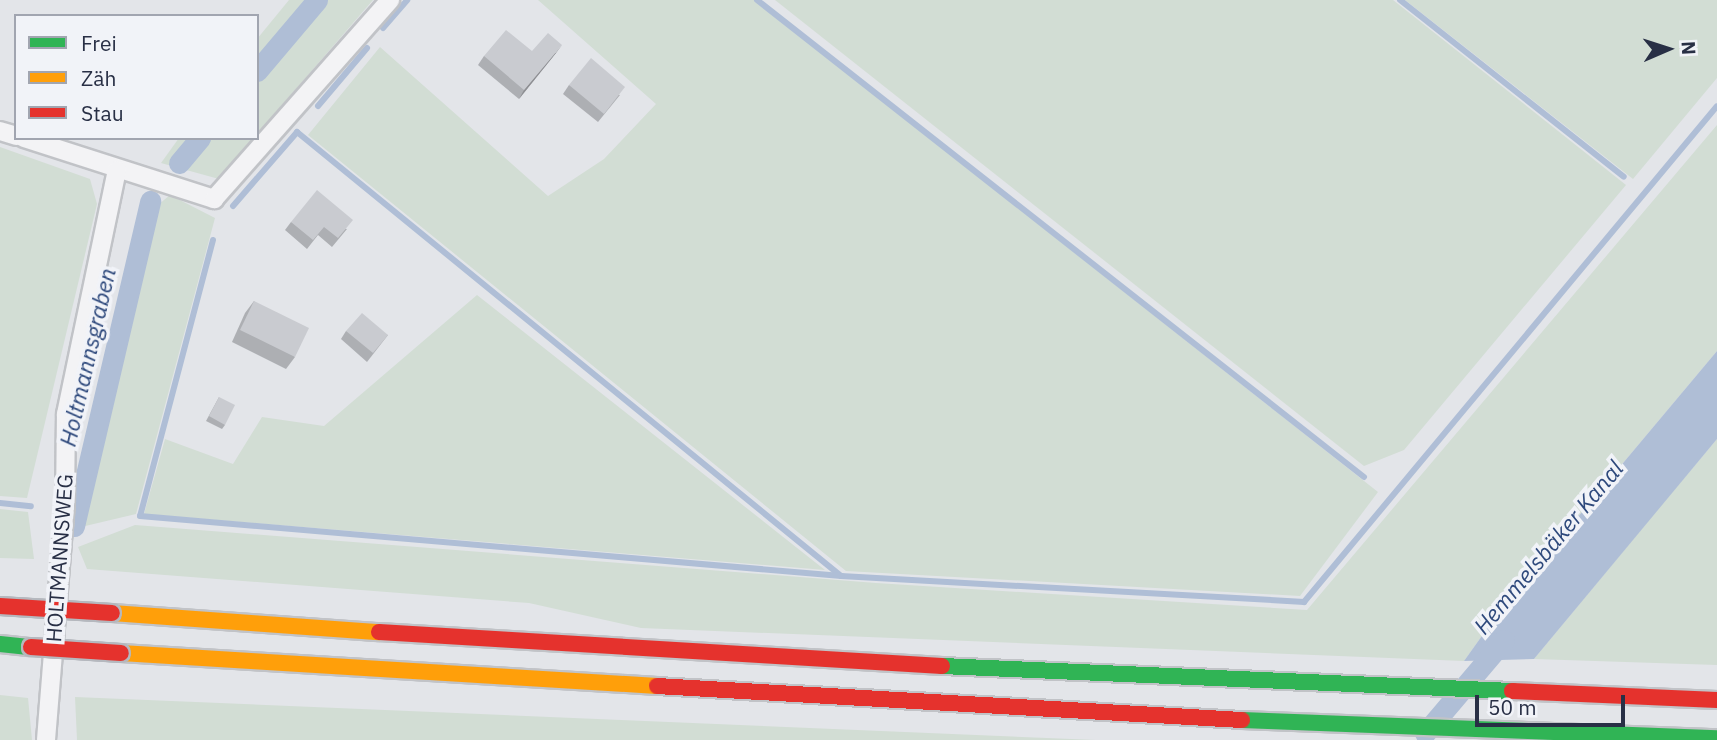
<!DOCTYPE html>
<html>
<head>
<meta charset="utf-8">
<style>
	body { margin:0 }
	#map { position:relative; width:1717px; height:740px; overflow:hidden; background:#e3e5e9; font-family:"IBM Plex Sans",sans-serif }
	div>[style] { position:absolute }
	.green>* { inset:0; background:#d2ddd4 }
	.water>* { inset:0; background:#afbed6 }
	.stream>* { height:6px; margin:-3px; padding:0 3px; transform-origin:3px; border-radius:3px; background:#afbed6 }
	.canal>* { height:21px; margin:-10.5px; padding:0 10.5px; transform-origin:10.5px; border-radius:10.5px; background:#afbed6 }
	.roads { filter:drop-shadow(2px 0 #c1c3c7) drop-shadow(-2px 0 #c1c3c7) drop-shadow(0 2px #c1c3c7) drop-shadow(0 -2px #c1c3c7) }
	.street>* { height:18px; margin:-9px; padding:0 9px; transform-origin:9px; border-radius:9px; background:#f3f3f5 }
	.fast>* { height:16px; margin:-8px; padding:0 8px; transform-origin:8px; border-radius:8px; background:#30b455 }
	.slow>* { height:16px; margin:-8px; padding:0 8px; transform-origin:8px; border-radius:8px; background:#ff9f0a }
	.jam>* { height:16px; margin:-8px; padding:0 8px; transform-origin:8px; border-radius:8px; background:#e5322d }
	.bridges { filter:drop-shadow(2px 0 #b5b8be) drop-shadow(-2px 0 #b5b8be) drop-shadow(0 2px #b5b8be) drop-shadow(0 -2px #b5b8be) }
	.jam-bridge>* { height:16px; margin:-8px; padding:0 8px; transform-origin:8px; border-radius:8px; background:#e5322d }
	.wall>* { inset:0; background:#adafb3 }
	.shaded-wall>* { inset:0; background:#8d8e92 }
	.building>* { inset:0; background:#c9cbd0 }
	span { translate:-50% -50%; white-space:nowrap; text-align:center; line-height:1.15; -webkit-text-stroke:7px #f1f3f8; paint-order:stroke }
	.street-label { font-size:21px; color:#282f45 }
	.water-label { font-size:23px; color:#2e497c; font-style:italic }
	.legend { position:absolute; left:14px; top:14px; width:245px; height:126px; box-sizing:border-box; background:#f1f3f8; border:2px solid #a1a5b0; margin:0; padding:9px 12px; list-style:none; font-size:21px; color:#282f45 }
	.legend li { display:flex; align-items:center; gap:14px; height:35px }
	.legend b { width:35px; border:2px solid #a1a5b0 }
	.north { position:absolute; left:1633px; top:14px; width:70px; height:70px; -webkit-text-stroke:5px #f1f3f8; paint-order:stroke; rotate:87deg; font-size:19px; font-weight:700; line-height:28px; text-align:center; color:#282f45 }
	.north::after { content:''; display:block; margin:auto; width:24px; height:32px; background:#282f45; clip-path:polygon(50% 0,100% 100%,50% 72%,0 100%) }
	.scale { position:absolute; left:1475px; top:695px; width:150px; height:32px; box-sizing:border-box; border:4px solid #282f45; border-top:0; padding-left:9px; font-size:21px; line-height:24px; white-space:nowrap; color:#282f45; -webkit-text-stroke:5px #f1f3f8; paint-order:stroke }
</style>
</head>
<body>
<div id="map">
	<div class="green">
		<div style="clip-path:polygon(289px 0,373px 0,257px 134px,257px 39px)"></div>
		<div style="clip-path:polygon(538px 0,754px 0,1378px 492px,1300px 596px,846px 571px,308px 135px,380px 47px,548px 196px,604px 159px,656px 104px)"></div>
		<div style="clip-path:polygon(775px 0,1393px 0,1626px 185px,1404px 450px,1364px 466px)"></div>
		<div style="clip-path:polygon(1405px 0,1717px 0,1717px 78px,1633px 179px)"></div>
		<div style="clip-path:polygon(1717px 125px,1717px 351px,1504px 605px,1464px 661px,641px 628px,529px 603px,87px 569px,78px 547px,135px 525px,876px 583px,1307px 610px)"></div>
		<div style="clip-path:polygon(179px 138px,254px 138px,219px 179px,161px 163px)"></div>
		<div style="clip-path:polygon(0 147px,90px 179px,97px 204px,27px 498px,0 496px)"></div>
		<div style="clip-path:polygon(170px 195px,215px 218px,136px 514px,81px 527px,158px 205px)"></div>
		<div style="clip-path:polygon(477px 295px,825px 570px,144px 514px,165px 439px,233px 464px,262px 417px,324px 426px)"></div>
		<div style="clip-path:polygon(1717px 439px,1717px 665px,1534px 659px,1668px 497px)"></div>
		<div style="clip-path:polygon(0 509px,28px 512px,34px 559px,0 558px)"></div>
		<div style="clip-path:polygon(0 695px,28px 698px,32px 740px,0 740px)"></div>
		<div style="clip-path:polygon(75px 697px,1096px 740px,77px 740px)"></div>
	</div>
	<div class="water">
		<div style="clip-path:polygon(1717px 351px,1717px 439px,1534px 659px,1464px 661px,1504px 605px)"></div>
	</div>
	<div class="stream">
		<div style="left:757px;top:0;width:772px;rotate:38.16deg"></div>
		<div style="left:1400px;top:0;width:285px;rotate:38.3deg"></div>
		<div style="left:383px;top:28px;width:37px;rotate:-49deg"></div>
		<div style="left:318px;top:106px;width:76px;rotate:-49.8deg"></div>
		<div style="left:233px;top:206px;width:98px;rotate:-49.1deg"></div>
		<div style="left:297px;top:132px;width:702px;rotate:39.22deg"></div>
		<div style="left:841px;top:576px;width:464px;rotate:3.2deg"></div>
		<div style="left:1304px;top:602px;width:645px;rotate:-50.22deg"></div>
		<div style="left:213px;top:240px;width:285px;rotate:104.8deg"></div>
		<div style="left:140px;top:516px;width:704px;rotate:4.89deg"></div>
		<div style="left:0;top:503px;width:31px;rotate:6deg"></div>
	</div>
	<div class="canal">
		<div style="left:257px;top:71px;width:93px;rotate:-49.8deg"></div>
		<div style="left:179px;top:163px;width:33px;rotate:-50deg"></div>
		<div style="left:74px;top:526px;width:334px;rotate:-76.8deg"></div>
		<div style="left:1425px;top:733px;width:122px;rotate:-49.7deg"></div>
	</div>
	<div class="roads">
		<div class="street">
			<div style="left:0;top:131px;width:17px;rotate:17deg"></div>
			<div style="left:24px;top:138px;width:200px;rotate:17.8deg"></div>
			<div style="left:214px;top:199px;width:266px;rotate:-48.5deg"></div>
			<div style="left:46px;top:740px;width:235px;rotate:-85.4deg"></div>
			<div style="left:65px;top:506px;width:92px;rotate:-89.4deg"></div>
			<div style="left:66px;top:414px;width:249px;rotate:-78.2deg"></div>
		</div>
		<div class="fast">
			<div style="left:0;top:644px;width:31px;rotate:6deg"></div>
			<div style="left:942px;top:666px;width:571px;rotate:2.51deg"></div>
			<div style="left:1242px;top:720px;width:475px;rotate:2.2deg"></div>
		</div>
		<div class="slow">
			<div style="left:112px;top:613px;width:268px;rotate:4.1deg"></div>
			<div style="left:121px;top:653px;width:537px;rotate:3.52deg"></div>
		</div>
		<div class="jam">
			<div style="left:379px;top:632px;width:564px;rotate:3.46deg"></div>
			<div style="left:657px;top:686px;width:586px;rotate:3.33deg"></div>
			<div style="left:1512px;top:691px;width:205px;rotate:2.5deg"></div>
		</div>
	</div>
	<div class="bridges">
		<div class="jam-bridge">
			<div style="left:0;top:606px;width:112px;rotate:3.6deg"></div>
			<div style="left:31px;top:647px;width:90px;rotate:3.8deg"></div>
		</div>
	</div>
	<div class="wall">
		<div style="clip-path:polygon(532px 51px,556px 53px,519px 99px,478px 65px,484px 56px)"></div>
		<div style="clip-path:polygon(569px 85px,620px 95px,598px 122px,563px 94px)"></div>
		<div style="clip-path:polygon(291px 222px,347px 229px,332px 247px,318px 235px,307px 249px,285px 230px)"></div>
		<div style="clip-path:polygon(254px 301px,295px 357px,286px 369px,232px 342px,245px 313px)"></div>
		<div style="clip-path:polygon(346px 331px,388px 335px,367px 362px,341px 339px)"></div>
		<div style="clip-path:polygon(219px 397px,225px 425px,222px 429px,206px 421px)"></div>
	</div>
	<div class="shaded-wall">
		<div style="clip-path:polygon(562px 45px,556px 53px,519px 99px,524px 90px)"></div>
	</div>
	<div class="building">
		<div style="clip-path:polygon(506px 30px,532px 51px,548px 33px,562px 45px,524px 90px,484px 56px)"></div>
		<div style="clip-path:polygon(591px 58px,625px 87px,604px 114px,569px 85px)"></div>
		<div style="clip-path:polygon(317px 190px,353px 220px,338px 238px,324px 227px,313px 240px,291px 222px)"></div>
		<div style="clip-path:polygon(254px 301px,309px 328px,295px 357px,240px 330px)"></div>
		<div style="clip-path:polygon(362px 313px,388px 335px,373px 353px,346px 331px)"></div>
		<div style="clip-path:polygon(219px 397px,235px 405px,225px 425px,209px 416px)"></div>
	</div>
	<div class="street-label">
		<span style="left:59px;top:558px;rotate:-86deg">HOLTMANNSWEG</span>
	</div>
	<div class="water-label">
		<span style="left:87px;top:357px;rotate:-77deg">Holtmannsgraben</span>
		<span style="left:1548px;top:547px;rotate:-50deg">Hemmelsbäker Kanal</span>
	</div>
	<ul class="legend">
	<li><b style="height:9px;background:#30b455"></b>Frei</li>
	<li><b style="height:9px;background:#ff9f0a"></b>Zäh</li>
	<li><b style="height:9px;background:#e5322d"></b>Stau</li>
	</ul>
	<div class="north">N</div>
	<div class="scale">50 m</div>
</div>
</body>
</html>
